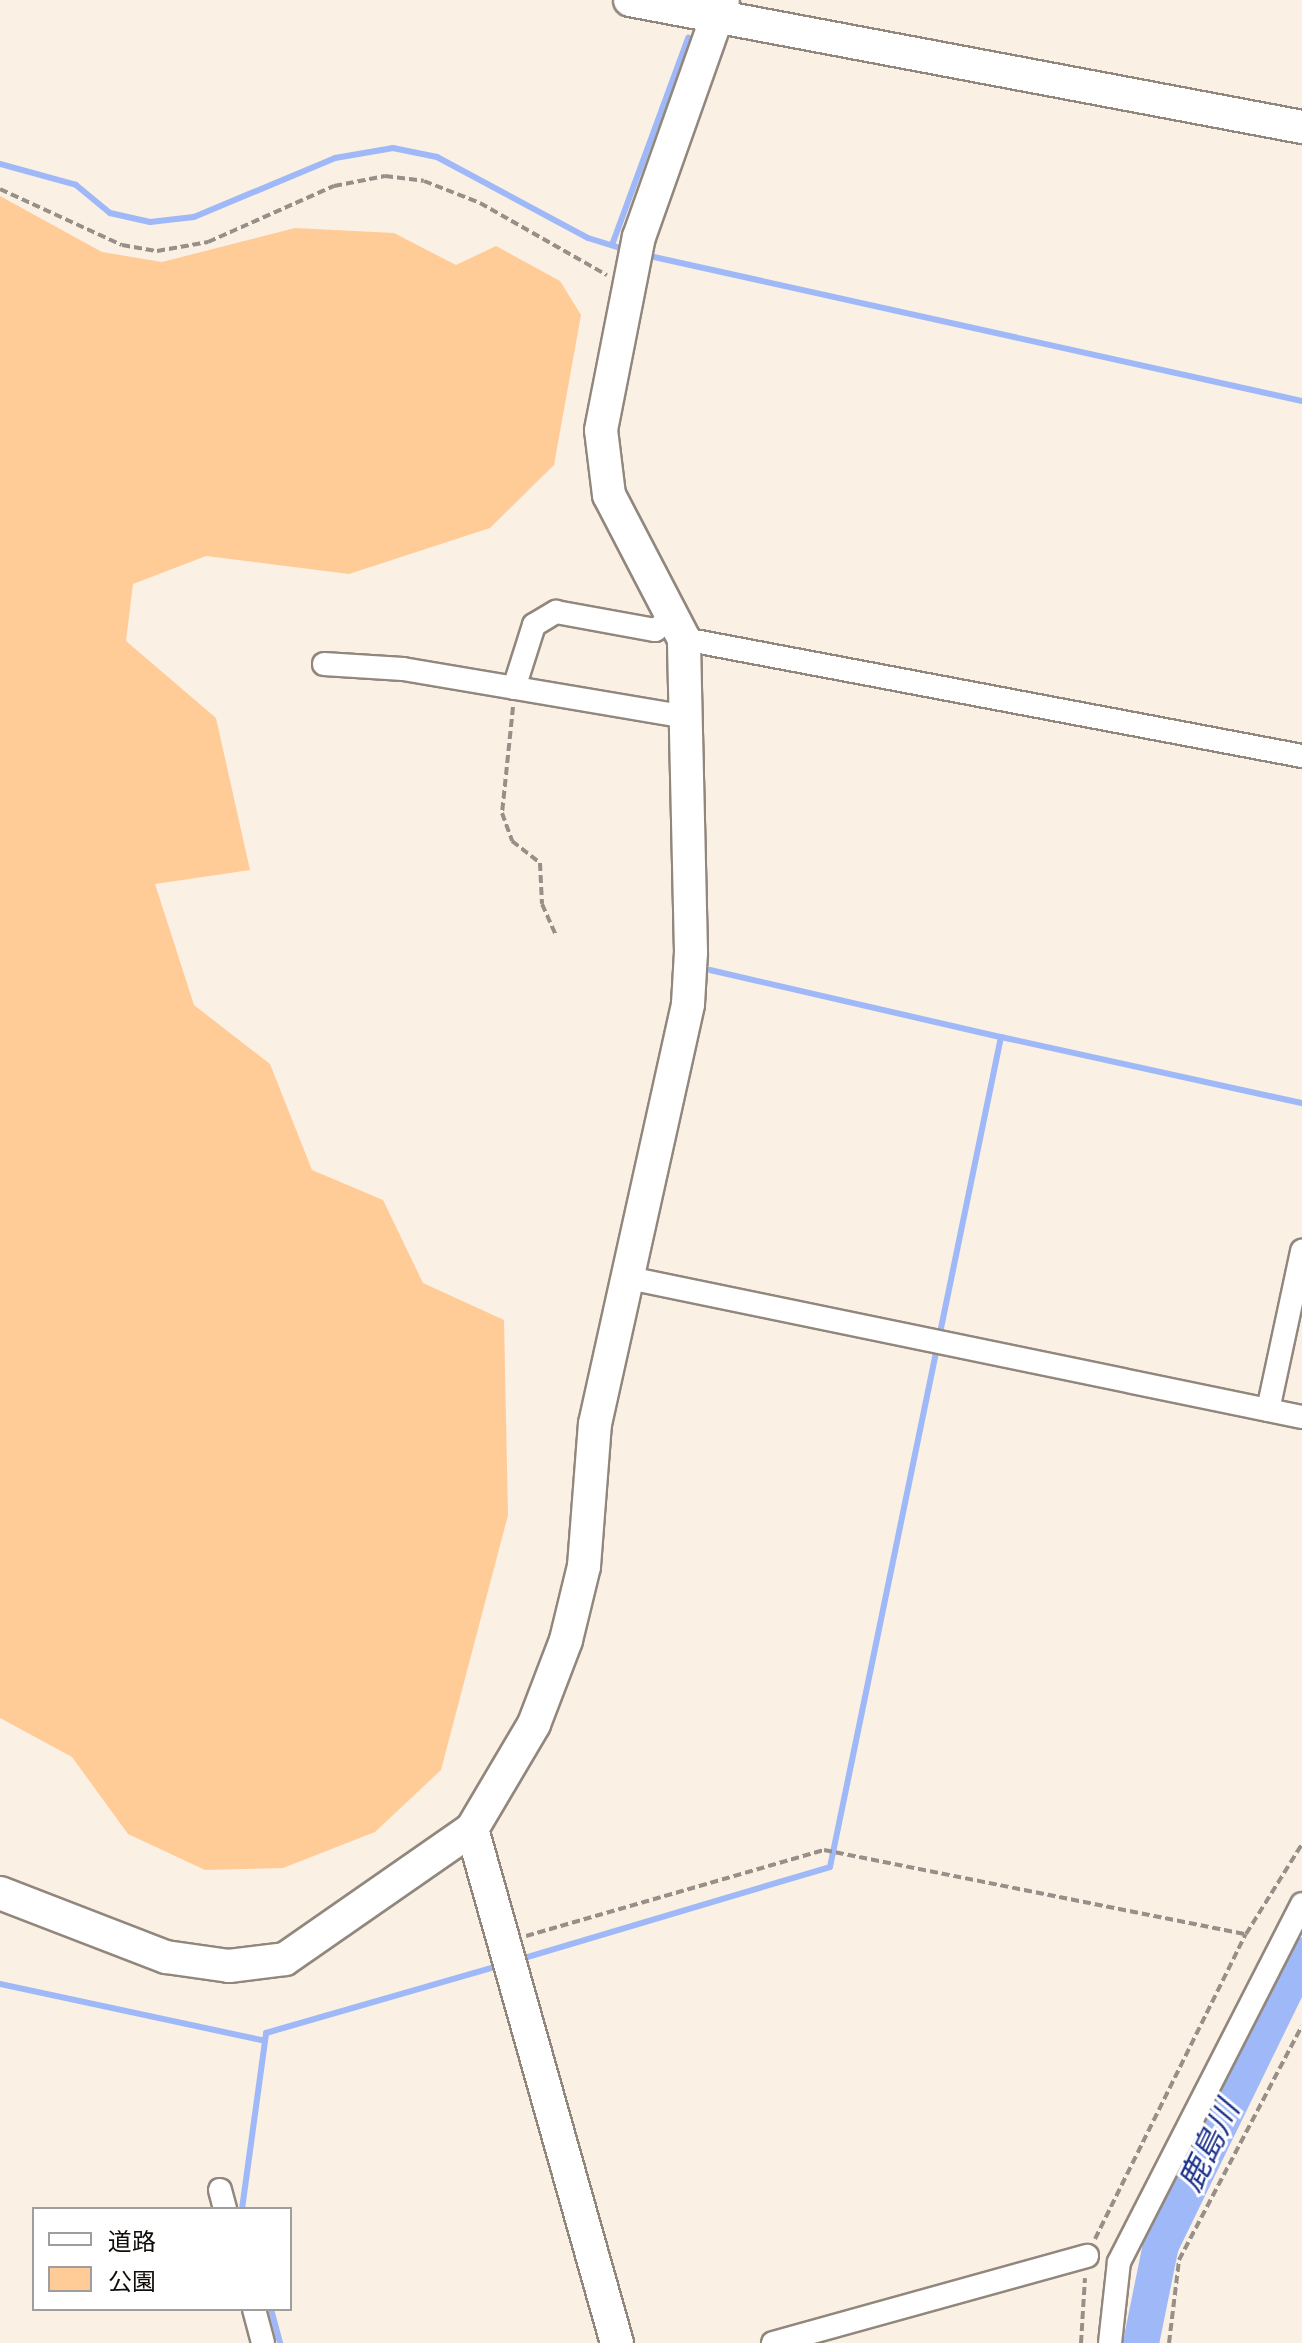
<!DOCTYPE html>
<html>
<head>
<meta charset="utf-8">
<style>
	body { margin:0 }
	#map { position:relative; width:1302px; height:2343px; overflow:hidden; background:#fbf0e4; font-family:"Zilla Slab","Noto Sans JP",serif }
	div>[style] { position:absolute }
	.green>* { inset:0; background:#ffcc98 }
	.stream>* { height:6px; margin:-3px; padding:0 3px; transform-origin:3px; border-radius:3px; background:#9fb8f8 }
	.river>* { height:36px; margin:-18px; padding:0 18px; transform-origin:18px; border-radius:18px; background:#9fb8f8 }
	.path>* { height:4px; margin-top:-2px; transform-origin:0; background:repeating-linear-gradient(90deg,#989088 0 8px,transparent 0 12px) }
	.roads { filter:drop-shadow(2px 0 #92877d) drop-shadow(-2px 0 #92877d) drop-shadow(0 2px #92877d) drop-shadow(0 -2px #92877d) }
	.street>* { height:22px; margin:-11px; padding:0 11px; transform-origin:11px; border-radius:11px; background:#fff }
	.secondary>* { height:32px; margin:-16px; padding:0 16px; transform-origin:16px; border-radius:16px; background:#fff }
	span { translate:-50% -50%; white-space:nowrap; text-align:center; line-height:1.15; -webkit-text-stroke:6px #fff; paint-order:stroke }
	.water-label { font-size:32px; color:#1c318a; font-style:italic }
	.legend { position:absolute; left:32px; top:2207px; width:260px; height:104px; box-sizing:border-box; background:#fff; border:2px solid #9f9e9c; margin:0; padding:10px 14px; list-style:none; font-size:24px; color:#100c08 }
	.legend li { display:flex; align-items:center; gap:16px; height:40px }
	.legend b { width:40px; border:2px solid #9f9e9c }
</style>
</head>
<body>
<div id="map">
	<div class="green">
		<div style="clip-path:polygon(0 196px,102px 252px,162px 262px,295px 228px,394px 233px,456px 265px,496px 246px,560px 281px,581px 315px,554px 465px,490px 528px,349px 574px,206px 556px,133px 584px,126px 641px,216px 718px,250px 870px,155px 884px,194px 1005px,270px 1064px,312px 1170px,383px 1200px,423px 1283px,504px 1320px,508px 1515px,441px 1770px,375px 1832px,283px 1868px,205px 1870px,128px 1834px,72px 1757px,0 1718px)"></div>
	</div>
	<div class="stream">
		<div style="left:0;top:164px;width:79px;rotate:15.4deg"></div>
		<div style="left:76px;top:185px;width:44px;rotate:39.5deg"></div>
		<div style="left:110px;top:213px;width:41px;rotate:12.7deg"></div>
		<div style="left:150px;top:222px;width:44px;rotate:-6.5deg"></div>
		<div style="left:194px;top:217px;width:153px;rotate:-22.7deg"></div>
		<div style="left:335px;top:158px;width:59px;rotate:-9.8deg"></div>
		<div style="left:393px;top:148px;width:45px;rotate:11.6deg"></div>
		<div style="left:437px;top:157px;width:171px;rotate:28.2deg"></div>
		<div style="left:588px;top:238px;width:41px;rotate:17.1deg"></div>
		<div style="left:612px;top:245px;width:221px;rotate:-69.8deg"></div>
		<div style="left:645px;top:255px;width:673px;rotate:12.53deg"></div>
		<div style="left:710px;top:970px;width:299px;rotate:13deg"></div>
		<div style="left:528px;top:1957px;width:315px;rotate:-16.6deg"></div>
		<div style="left:830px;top:1867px;width:847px;rotate:-78.36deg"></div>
		<div style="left:1001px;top:1037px;width:308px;rotate:12.4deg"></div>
		<div style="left:0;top:1984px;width:271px;rotate:12.1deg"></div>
		<div style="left:242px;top:2209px;width:178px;rotate:-82.2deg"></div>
		<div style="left:266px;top:2033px;width:234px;rotate:-16.1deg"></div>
		<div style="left:271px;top:2309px;width:35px;rotate:75deg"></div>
	</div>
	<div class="river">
		<div style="left:1141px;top:2343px;width:100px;rotate:-78.5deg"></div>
		<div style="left:1161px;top:2245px;width:322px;rotate:-64deg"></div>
	</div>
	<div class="path">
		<div style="left:0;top:189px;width:134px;rotate:24.7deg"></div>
		<div style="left:122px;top:245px;width:36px;rotate:10deg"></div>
		<div style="left:157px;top:251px;width:52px;rotate:-10deg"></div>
		<div style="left:208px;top:242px;width:138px;rotate:-24deg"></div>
		<div style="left:334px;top:186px;width:52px;rotate:-11.1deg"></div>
		<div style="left:385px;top:176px;width:39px;rotate:7deg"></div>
		<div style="left:424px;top:181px;width:60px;rotate:21.4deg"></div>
		<div style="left:480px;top:203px;width:146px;rotate:29.6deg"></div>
		<div style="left:513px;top:707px;width:107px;rotate:95.9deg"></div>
		<div style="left:502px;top:813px;width:30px;rotate:70deg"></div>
		<div style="left:512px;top:841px;width:36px;rotate:38deg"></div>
		<div style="left:540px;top:863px;width:41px;rotate:87.2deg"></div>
		<div style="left:542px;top:904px;width:35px;rotate:66deg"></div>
		<div style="left:526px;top:1936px;width:310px;rotate:-16.1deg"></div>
		<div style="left:824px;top:1850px;width:430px;rotate:11.3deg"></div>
		<div style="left:1095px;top:2239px;width:340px;rotate:-63.7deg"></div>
		<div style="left:1246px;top:1934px;width:106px;rotate:-58.1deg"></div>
		<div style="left:1081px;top:2343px;width:65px;rotate:-86.5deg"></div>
		<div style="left:1169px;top:2343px;width:84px;rotate:-83.1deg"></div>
		<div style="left:1179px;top:2260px;width:264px;rotate:-62.3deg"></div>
	</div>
	<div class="roads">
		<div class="street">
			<div style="left:684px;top:639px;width:629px;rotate:10.72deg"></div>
			<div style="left:324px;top:664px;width:79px;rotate:3.6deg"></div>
			<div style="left:403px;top:669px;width:287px;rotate:9.6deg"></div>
			<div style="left:514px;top:688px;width:66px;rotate:-72.4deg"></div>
			<div style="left:534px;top:625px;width:26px;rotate:-31deg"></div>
			<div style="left:556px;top:612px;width:101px;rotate:10.3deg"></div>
			<div style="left:655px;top:630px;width:24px;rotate:-35deg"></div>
			<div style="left:629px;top:1278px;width:687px;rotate:11.67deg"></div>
			<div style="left:1268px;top:1410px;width:163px;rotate:-77.9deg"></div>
			<div style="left:220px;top:2190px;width:20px;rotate:75deg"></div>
			<div style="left:254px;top:2309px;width:35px;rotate:75deg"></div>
			<div style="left:773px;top:2343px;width:326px;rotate:-15.5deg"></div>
			<div style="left:1110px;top:2343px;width:81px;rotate:-83.7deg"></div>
			<div style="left:1119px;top:2262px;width:402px;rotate:-62.9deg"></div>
		</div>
		<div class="secondary">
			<div style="left:630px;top:0;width:684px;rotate:10.7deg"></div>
			<div style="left:472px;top:1829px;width:534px;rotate:74.25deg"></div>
			<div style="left:0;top:1893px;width:178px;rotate:21.1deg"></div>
			<div style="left:166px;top:1957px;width:64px;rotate:8.1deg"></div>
			<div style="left:229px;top:1966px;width:56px;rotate:-7.1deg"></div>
			<div style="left:285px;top:1959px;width:228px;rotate:-34.8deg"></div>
			<div style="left:472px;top:1829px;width:122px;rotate:-59.4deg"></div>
			<div style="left:534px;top:1724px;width:90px;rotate:-69.1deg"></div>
			<div style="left:566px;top:1640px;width:76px;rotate:-76.3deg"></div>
			<div style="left:584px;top:1566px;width:142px;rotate:-85.6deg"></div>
			<div style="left:595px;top:1424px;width:430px;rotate:-77.5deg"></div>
			<div style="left:688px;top:1004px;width:52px;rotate:-86.7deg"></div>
			<div style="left:691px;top:952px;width:313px;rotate:-91.3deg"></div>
			<div style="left:684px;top:639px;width:162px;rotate:-117.5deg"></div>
			<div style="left:609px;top:495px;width:65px;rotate:-97deg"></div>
			<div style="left:601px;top:430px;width:197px;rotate:-78.9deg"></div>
			<div style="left:639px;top:237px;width:251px;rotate:-70.5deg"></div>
		</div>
	</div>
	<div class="water-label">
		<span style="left:1209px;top:2146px;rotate:-64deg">鹿島川</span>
	</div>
	<ul class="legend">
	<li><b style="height:10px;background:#fff"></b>道路</li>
	<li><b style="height:22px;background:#ffcc98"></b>公園</li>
	</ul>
</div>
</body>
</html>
